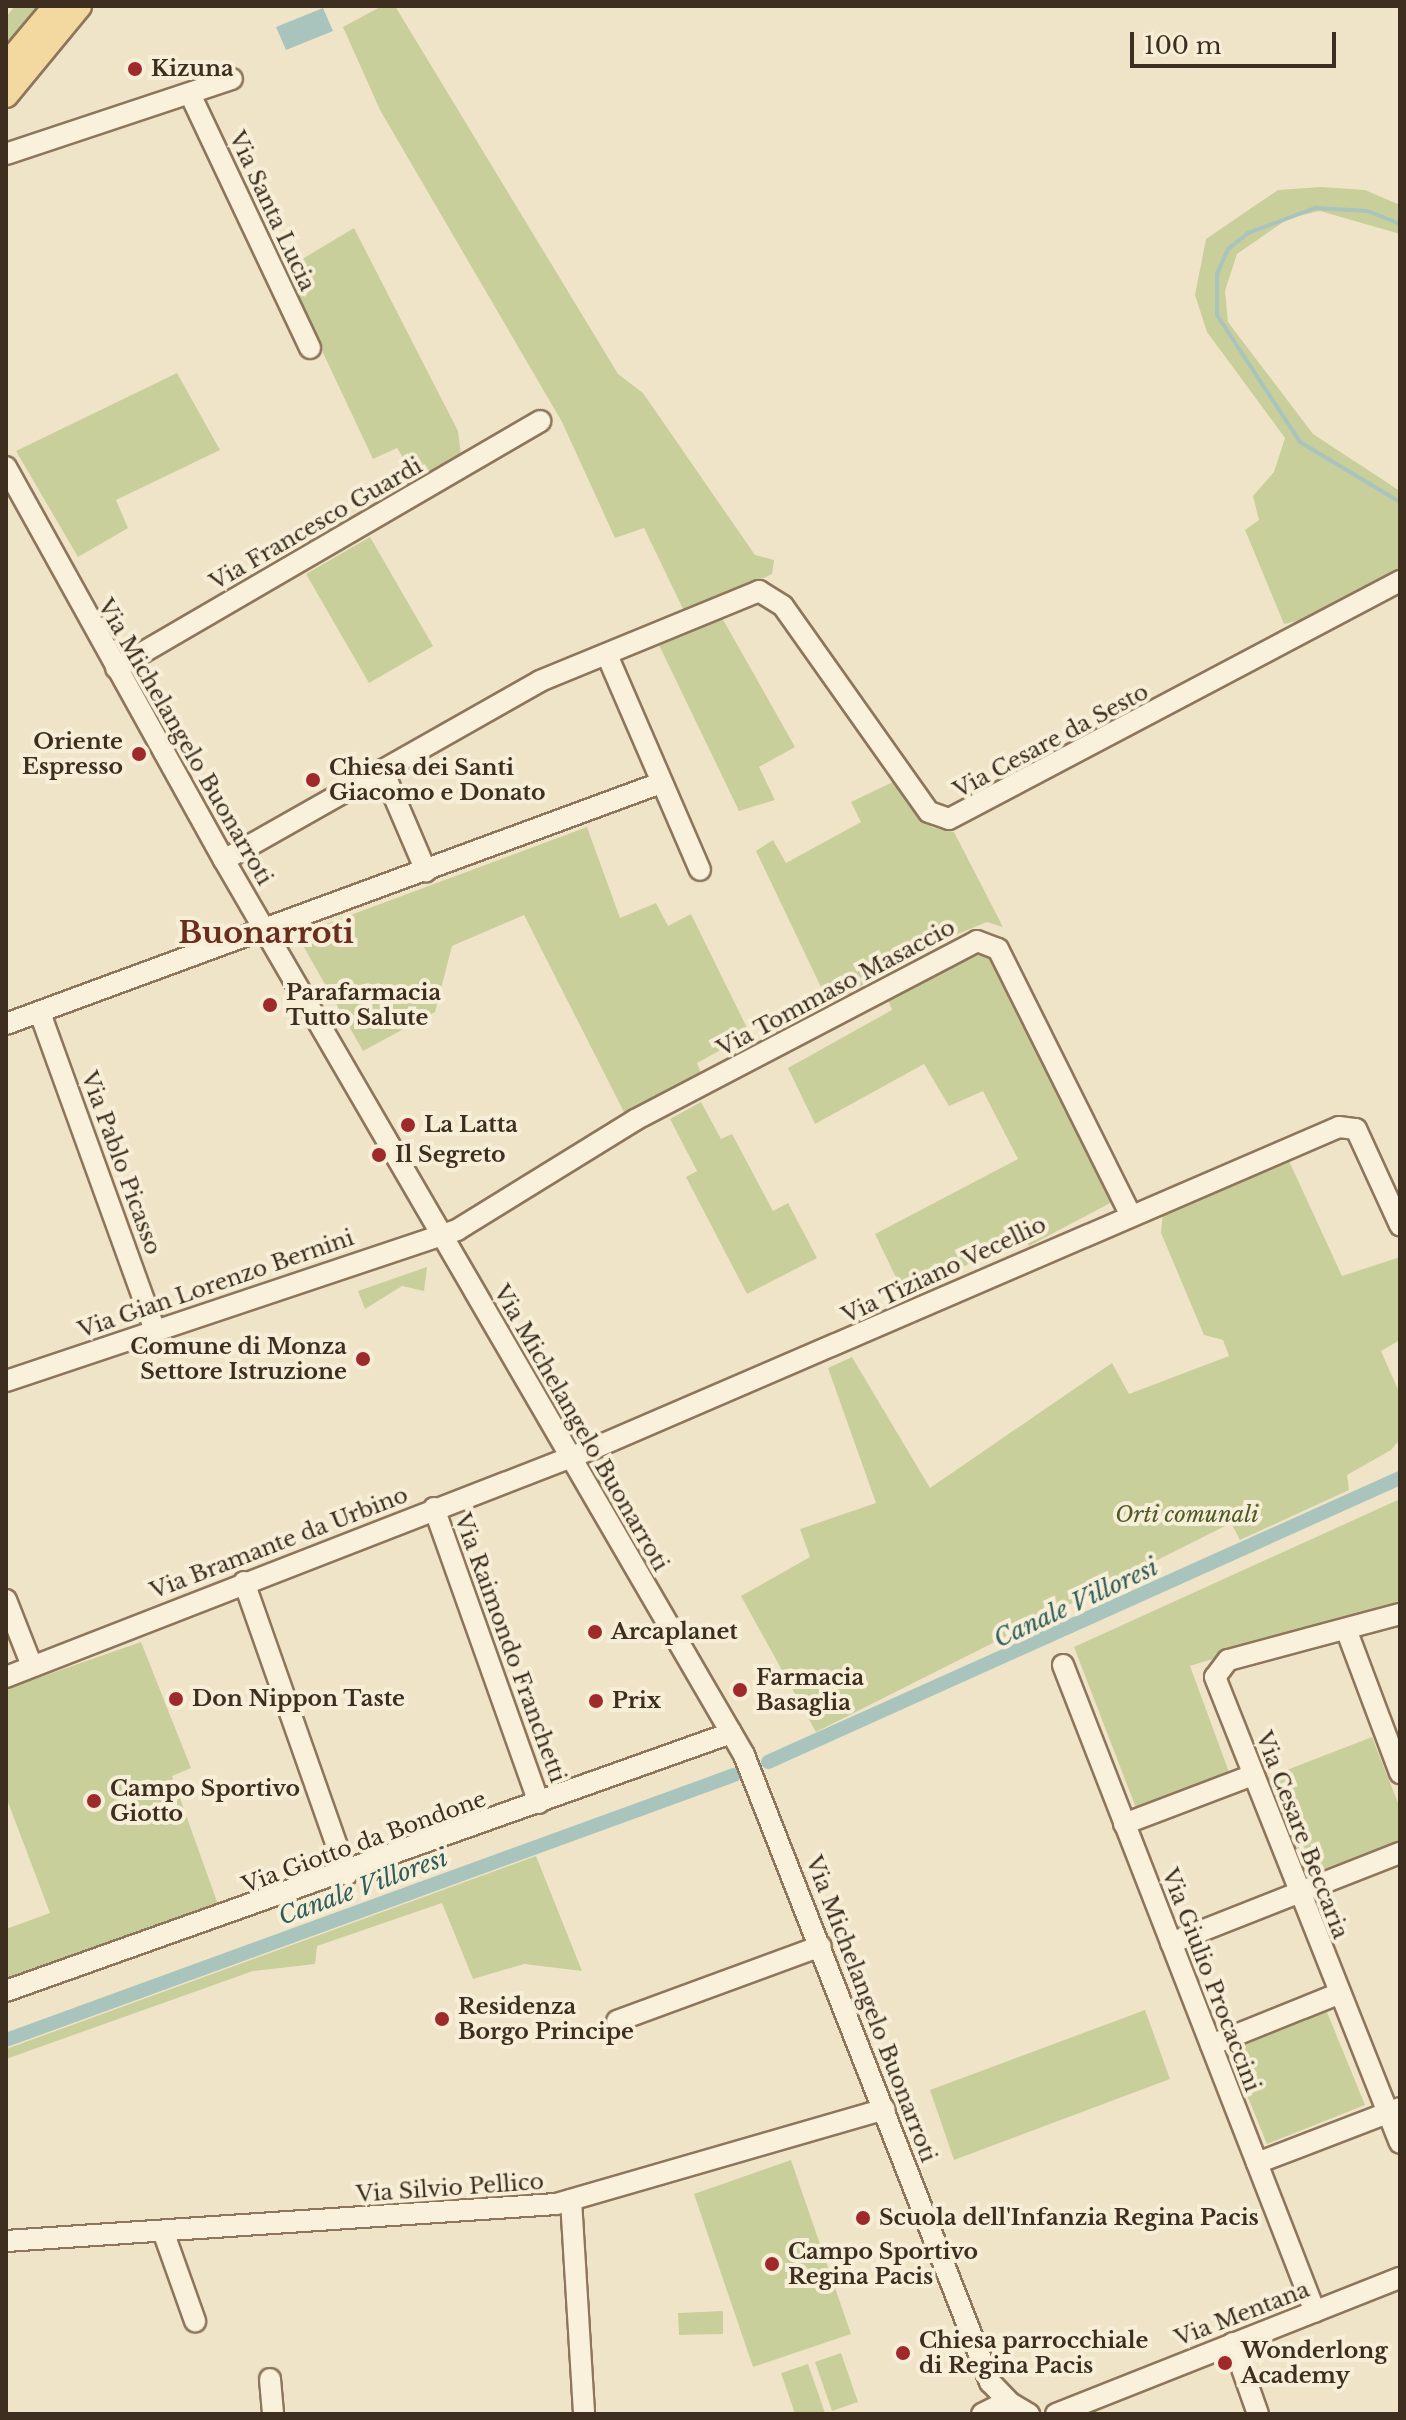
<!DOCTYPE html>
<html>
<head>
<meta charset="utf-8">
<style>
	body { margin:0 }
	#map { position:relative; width:1406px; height:2420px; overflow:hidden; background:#f0e4c8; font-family:"Libre Baskerville",serif }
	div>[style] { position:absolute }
	.green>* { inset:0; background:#c9cf9b }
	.water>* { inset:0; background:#a9c4bc }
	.stream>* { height:4px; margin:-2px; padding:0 2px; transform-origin:2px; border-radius:2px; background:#a9c4bc }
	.canal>* { height:14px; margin:-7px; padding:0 7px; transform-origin:7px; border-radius:7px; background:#a9c4bc }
	.roads { filter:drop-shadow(2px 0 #8d765c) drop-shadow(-2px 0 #8d765c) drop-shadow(0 2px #8d765c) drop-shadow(0 -2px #8d765c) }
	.minor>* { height:20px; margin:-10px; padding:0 10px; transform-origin:10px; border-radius:10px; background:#faf1dc }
	.major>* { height:24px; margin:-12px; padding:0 12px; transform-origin:12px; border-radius:12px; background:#f3d9a0 }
	.dots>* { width:22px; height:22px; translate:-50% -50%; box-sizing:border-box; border:4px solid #f7eed8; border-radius:50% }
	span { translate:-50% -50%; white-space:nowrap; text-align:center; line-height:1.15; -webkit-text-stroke:8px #f7eed8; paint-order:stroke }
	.poi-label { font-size:22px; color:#3d2e20; font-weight:700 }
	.left { translate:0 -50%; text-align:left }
	.right { translate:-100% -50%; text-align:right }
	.street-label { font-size:22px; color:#3d2e20 }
	.park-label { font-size:22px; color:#4d5a26; font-style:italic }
	.water-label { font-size:24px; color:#2f5d5a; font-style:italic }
	.district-label { font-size:30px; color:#6b2e1e; font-weight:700 }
	.frame { position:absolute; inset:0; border:8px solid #3d2e20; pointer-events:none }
	.scale { position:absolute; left:1130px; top:32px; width:206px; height:36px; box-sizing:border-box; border:4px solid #3d2e20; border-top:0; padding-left:10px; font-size:24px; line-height:28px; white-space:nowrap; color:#3d2e20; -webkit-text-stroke:6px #f7eed8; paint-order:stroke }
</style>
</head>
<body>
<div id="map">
	<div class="green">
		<div style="clip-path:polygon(15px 6px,45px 6px,6px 52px,6px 17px)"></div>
		<div style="clip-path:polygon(382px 6px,395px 6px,618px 374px,643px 393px,755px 555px,774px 560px,772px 574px,686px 615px,644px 528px,615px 538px,562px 422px,380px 110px,343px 27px)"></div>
		<div style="clip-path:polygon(1321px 187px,1365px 190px,1400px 205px,1400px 234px,1320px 211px,1289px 218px,1237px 254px,1225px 291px,1228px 322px,1313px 434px,1400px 491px,1400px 572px,1314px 617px,1284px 624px,1245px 530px,1259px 520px,1253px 496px,1274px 472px,1285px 438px,1207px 332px,1195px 295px,1206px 239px,1278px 190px)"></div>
		<div style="clip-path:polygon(354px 228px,458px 431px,461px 456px,419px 483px,397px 448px,373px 459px,284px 270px)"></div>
		<div style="clip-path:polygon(177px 373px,220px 450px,116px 500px,128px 528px,78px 557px,16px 451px)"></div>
		<div style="clip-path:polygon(370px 537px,433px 646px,369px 683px,306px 574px)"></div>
		<div style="clip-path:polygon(721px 616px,795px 747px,759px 767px,775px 800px,739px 811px,658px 643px)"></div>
		<div style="clip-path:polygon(895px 781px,932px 827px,954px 832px,1003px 927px,987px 922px,938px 942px,829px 1004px,756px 851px,773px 840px,786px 863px,861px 822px,851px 802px)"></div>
		<div style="clip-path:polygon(587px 827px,620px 918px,656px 903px,668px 926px,691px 914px,750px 1034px,697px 1063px,702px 1076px,627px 1118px,524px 915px,452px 946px,435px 1012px,363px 1051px,297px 935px)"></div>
		<div style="clip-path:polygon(975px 953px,989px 956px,1114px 1201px,1029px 1246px,1025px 1238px,904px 1294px,875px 1234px,1018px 1159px,983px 1091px,949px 1106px,924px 1064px,815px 1124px,788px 1068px,892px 1010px,887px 997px)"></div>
		<div style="clip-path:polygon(701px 1102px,721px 1139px,732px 1134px,773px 1211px,788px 1203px,817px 1258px,747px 1294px,686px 1177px,697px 1171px,670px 1119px)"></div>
		<div style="clip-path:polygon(1289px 1161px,1342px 1276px,1400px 1257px,1400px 1340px,1381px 1351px,1400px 1394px,1400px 1439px,1391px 1450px,1347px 1475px,1349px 1490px,1240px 1540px,1231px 1523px,816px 1732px,741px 1596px,810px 1557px,800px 1529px,876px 1503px,828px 1368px,852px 1357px,930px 1488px,1112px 1363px,1129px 1394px,1229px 1356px,1223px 1340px,1204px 1335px,1161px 1233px,1163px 1212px,1178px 1197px)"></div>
		<div style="clip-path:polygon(427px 1267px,424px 1291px,402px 1286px,365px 1309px,358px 1291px)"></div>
		<div style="clip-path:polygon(1400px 1499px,1400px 1601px,1190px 1666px,1229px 1772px,1136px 1808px,1074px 1647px)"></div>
		<div style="clip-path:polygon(141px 1642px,191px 1768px,172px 1776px,220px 1910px,17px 1980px,6px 1976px,6px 1929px,50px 1913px,6px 1797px,6px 1689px)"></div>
		<div style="clip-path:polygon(1372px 1737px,1400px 1808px,1400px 1840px,1308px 1875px,1269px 1777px)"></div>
		<div style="clip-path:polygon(536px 1856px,582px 1971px,524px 1964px,473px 1979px,442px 1903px,317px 1946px,315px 1964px,253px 1971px,6px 2059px,6px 2049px)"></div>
		<div style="clip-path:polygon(1145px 2010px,1170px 2079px,954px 2160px,930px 2090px)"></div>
		<div style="clip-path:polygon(1327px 2012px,1365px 2105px,1267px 2144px,1229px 2051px)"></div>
		<div style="clip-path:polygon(791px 2160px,851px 2334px,753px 2367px,694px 2194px)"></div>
		<div style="clip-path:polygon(723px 2311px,723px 2334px,679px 2335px,678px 2313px)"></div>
		<div style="clip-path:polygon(841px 2353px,858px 2402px,832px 2411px,815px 2362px)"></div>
		<div style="clip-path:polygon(808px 2364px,825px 2413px,822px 2414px,795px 2414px,781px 2373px)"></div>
	</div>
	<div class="water">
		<div style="clip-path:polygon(323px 8px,333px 31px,286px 50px,276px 27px)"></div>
	</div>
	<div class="stream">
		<div style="left:1400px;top:224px;width:35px;rotate:-158deg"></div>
		<div style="left:1368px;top:211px;width:53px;rotate:-176.8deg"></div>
		<div style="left:1315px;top:208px;width:72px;rotate:159.5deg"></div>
		<div style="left:1248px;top:233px;width:26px;rotate:141deg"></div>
		<div style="left:1228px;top:249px;width:27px;rotate:114deg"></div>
		<div style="left:1217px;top:274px;width:41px;rotate:90deg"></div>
		<div style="left:1217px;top:315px;width:152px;rotate:56.8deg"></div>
		<div style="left:1300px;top:442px;width:117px;rotate:31deg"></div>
	</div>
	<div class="canal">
		<div style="left:768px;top:1762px;width:693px;rotate:-24.2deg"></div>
		<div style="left:6px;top:2040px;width:775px;rotate:-20deg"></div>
	</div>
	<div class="roads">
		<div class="minor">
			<div style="left:190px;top:94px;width:281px;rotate:64.7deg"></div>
			<div style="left:6px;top:154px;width:238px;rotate:-18.4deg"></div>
			<div style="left:6px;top:467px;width:449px;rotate:61deg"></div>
			<div style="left:224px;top:860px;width:1035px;rotate:59.84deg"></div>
			<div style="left:744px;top:1755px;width:674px;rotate:68.58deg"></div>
			<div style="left:990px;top:2382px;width:28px;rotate:46deg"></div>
			<div style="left:607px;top:655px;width:234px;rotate:66.6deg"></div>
			<div style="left:116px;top:668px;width:491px;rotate:-30.2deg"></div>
			<div style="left:384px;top:773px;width:107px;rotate:66.8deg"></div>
			<div style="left:224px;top:860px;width:363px;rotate:-29.5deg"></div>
			<div style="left:540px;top:681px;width:237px;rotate:-22.3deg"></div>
			<div style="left:759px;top:591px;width:28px;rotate:32deg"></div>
			<div style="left:783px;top:606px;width:252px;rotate:54.7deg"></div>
			<div style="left:929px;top:812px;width:21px;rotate:19deg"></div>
			<div style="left:949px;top:819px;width:510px;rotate:-27.82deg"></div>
			<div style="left:40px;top:1013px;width:338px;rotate:70.1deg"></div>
			<div style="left:6px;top:1024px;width:695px;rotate:-20.21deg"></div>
			<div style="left:6px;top:1381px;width:476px;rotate:-18.5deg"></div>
			<div style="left:457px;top:1230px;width:209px;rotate:-31.7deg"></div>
			<div style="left:635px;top:1120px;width:386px;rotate:-27.6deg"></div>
			<div style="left:977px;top:941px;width:22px;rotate:21deg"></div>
			<div style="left:998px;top:949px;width:294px;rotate:63.5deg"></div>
			<div style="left:434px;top:1508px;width:313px;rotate:70.4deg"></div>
			<div style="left:244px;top:1582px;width:310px;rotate:70.6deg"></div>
			<div style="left:6px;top:1600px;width:71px;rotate:68.5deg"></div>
			<div style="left:1400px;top:1614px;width:178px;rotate:165deg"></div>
			<div style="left:1228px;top:1660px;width:21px;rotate:127deg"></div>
			<div style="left:1215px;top:1677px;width:501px;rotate:68.35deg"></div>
			<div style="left:1346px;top:1629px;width:154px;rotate:69.4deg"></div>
			<div style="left:1063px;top:1665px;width:694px;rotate:68.72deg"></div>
			<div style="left:6px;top:1677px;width:629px;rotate:-21.26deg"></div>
			<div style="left:592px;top:1449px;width:813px;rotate:-23.32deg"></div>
			<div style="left:1339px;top:1127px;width:17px;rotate:7deg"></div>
			<div style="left:1356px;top:1129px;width:106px;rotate:65.4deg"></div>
			<div style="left:1124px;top:1824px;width:138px;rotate:-20.8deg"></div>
			<div style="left:1171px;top:1943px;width:246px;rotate:-21.5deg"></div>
			<div style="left:6px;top:1991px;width:770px;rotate:-19.59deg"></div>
			<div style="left:617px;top:2021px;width:217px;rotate:-20.2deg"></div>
			<div style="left:1211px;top:2045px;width:137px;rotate:-21.9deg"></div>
			<div style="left:1257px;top:2163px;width:153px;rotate:-21deg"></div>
			<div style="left:571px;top:2200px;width:214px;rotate:86.5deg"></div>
			<div style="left:163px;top:2231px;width:96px;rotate:70.4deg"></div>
			<div style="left:6px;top:2241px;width:551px;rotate:-3.85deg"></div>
			<div style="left:556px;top:2204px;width:342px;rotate:-16.1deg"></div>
			<div style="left:1233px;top:2343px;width:75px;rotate:70.6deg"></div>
			<div style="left:270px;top:2379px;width:35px;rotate:85deg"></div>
			<div style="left:982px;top:2414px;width:28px;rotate:-27deg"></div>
			<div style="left:1007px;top:2401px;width:26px;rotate:31deg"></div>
			<div style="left:1056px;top:2414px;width:370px;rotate:-21.6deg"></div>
		</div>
		<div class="major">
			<div style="left:6px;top:66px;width:78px;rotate:-50.2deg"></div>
			<div style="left:6px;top:95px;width:115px;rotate:-50.6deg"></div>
		</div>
	</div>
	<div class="dots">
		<div style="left:135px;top:69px;background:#9e2a2b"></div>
		<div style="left:139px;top:754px;background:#9e2a2b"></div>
		<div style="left:313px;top:780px;background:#9e2a2b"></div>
		<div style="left:270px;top:1005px;background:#9e2a2b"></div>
		<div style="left:408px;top:1125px;background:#9e2a2b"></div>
		<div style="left:379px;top:1155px;background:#9e2a2b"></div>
		<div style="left:363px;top:1359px;background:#9e2a2b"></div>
		<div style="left:595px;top:1632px;background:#9e2a2b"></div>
		<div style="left:740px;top:1690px;background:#9e2a2b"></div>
		<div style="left:176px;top:1699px;background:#9e2a2b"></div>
		<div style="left:596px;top:1701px;background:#9e2a2b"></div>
		<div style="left:94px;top:1801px;background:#9e2a2b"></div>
		<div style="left:442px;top:2019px;background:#9e2a2b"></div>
		<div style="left:863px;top:2218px;background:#9e2a2b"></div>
		<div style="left:772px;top:2264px;background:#9e2a2b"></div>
		<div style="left:903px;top:2353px;background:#9e2a2b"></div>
		<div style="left:1225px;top:2363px;background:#9e2a2b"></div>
	</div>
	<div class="poi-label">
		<span class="left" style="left:151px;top:69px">Kizuna</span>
		<span class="right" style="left:123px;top:754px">Oriente<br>Espresso</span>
		<span class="left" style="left:329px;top:780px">Chiesa dei Santi<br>Giacomo e Donato</span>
		<span class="left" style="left:286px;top:1005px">Parafarmacia<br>Tutto Salute</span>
		<span class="left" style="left:424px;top:1125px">La Latta</span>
		<span class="left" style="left:395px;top:1155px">Il Segreto</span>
		<span class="right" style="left:347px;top:1359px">Comune di Monza<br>Settore Istruzione</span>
		<span class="left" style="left:611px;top:1632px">Arcaplanet</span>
		<span class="left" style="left:756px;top:1690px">Farmacia<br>Basaglia</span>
		<span class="left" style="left:192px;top:1699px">Don Nippon Taste</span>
		<span class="left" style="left:612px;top:1701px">Prix</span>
		<span class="left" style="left:110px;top:1801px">Campo Sportivo<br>Giotto</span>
		<span class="left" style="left:458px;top:2019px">Residenza<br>Borgo Principe</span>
		<span class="left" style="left:879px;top:2218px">Scuola dell'Infanzia Regina Pacis</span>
		<span class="left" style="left:788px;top:2264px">Campo Sportivo<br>Regina Pacis</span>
		<span class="left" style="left:919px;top:2353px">Chiesa parrocchiale<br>di Regina Pacis</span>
		<span class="left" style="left:1241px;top:2363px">Wonderlong<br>Academy</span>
	</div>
	<div class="street-label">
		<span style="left:272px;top:211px;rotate:65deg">Via Santa Lucia</span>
		<span style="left:316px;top:524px;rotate:-30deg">Via Francesco Guardi</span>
		<span style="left:1051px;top:741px;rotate:-28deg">Via Cesare da Sesto</span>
		<span style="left:185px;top:742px;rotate:60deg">Via Michelangelo Buonarroti</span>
		<span style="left:836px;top:988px;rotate:-28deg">Via Tommaso Masaccio</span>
		<span style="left:121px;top:1163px;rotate:70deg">Via Pablo Picasso</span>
		<span style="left:944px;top:1270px;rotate:-25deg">Via Tiziano Vecellio</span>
		<span style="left:216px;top:1284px;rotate:-19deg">Via Gian Lorenzo Bernini</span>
		<span style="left:581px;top:1428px;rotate:60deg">Via Michelangelo Buonarroti</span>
		<span style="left:279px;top:1543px;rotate:-21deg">Via Bramante da Urbino</span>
		<span style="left:510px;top:1648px;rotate:70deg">Via Raimondo Franchetti</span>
		<span style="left:1302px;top:1835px;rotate:69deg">Via Cesare Beccaria</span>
		<span style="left:364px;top:1842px;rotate:-20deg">Via Giotto da Bondone</span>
		<span style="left:1211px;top:1980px;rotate:69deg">Via Giulio Procaccini</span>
		<span style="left:871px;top:2009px;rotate:69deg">Via Michelangelo Buonarroti</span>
		<span style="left:450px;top:2188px;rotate:-4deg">Via Silvio Pellico</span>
		<span style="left:1242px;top:2314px;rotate:-21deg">Via Mentana</span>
	</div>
	<div class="park-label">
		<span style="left:1187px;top:1515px">Orti comunali</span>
	</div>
	<div class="water-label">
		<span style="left:1076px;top:1603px;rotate:-25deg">Canale Villoresi</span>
		<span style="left:363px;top:1887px;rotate:-20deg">Canale Villoresi</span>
	</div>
	<div class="district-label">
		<span style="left:266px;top:933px">Buonarroti</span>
	</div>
	<div class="frame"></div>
	<div class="scale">100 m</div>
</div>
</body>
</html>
